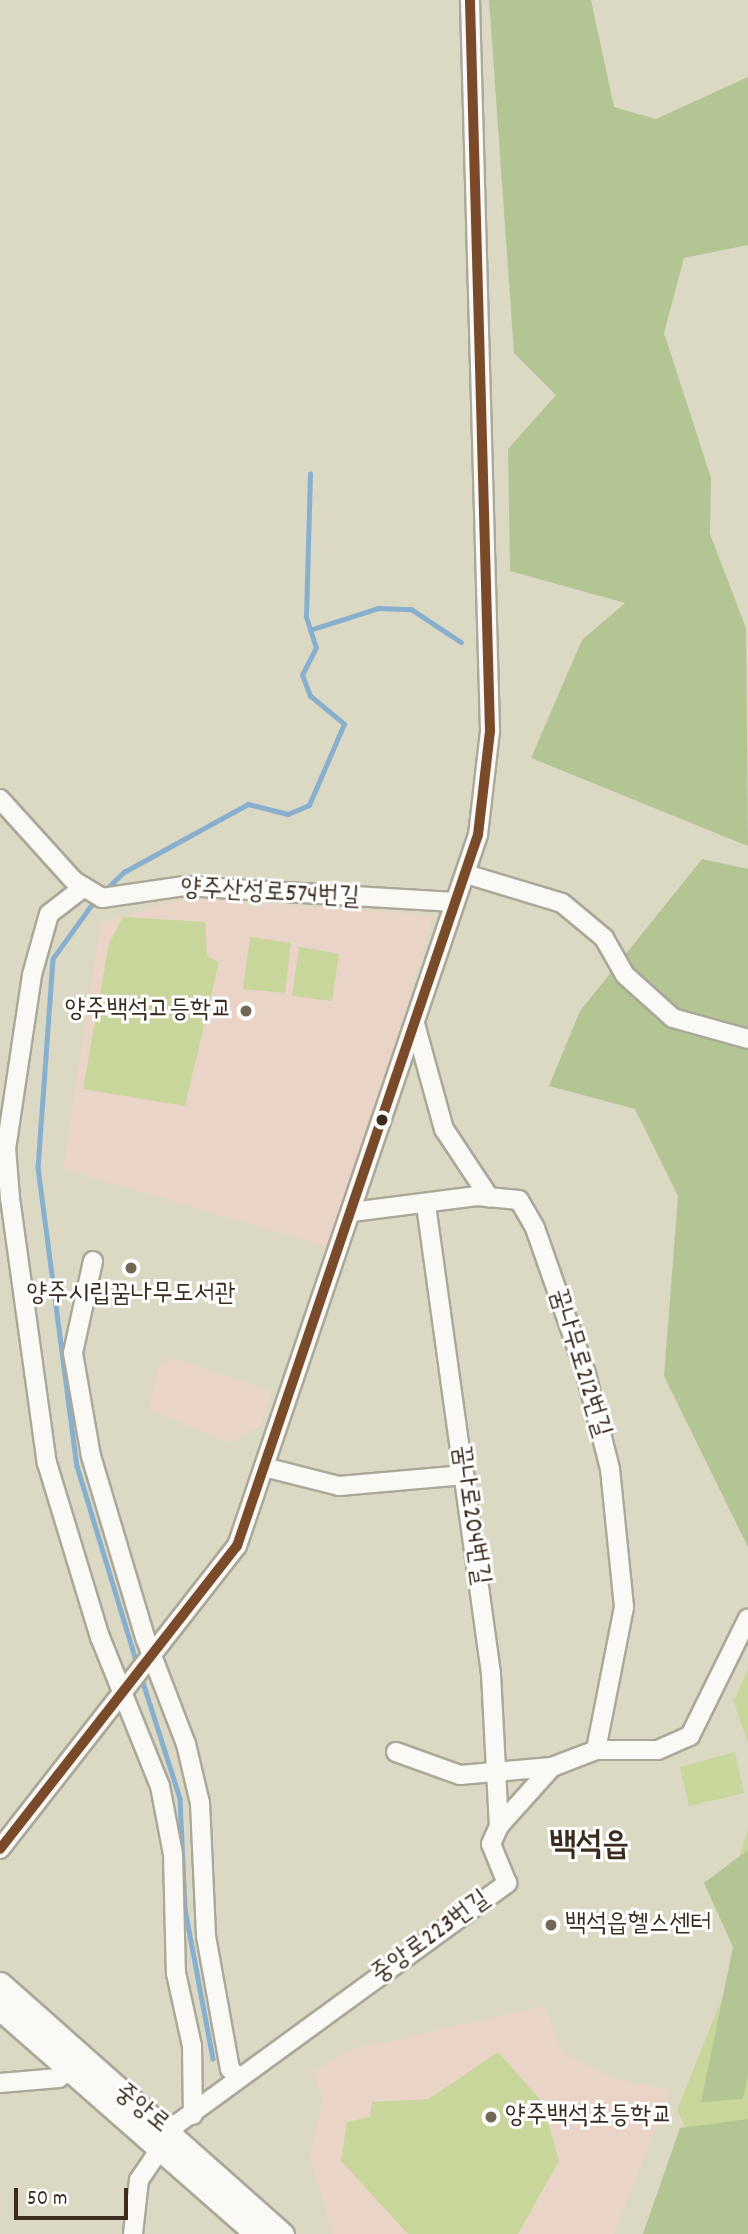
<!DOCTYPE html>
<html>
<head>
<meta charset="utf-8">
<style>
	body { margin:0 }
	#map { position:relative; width:748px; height:2234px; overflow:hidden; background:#dbd8c4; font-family:Dekko,"Poor Story",sans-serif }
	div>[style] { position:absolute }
	.built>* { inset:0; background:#ead4c7 }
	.green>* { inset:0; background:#c8d69c }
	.forest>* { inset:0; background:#b3c593 }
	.stream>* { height:4.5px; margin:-2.25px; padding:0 2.25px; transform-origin:2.25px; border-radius:2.25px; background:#89afcf }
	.roads { filter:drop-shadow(2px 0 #aba89a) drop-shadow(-2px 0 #aba89a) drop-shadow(0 2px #aba89a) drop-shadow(0 -2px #aba89a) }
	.minor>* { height:18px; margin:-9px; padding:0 9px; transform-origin:9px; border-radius:9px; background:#faf9f6 }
	.major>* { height:23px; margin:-11.5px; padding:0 11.5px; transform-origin:11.5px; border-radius:11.5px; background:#faf9f6 }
	.bus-1>* { height:10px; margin:-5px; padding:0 5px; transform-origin:5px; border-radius:5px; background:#7a4b2a }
	.dots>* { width:19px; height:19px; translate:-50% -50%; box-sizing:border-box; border:4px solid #fff; border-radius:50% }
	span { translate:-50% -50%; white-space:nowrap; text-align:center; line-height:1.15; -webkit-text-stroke:6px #fff; paint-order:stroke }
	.street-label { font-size:26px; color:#3b2a1e }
	.poi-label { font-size:26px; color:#3b2a1e }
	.right { translate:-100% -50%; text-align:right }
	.left { translate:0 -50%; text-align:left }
	.district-label { font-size:33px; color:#3b2a1e; font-weight:700 }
	.scale { position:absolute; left:14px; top:2188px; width:114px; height:32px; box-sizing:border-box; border:4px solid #3b2a1e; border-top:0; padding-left:9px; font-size:21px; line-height:24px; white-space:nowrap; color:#3b2a1e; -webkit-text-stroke:5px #fff; paint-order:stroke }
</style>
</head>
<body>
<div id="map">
	<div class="built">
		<div style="clip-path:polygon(188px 898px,433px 915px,380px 1101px,328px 1247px,63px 1169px,101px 922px)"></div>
		<div style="clip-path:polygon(172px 1358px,272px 1391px,261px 1426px,229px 1443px,149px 1409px,158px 1367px)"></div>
		<div style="clip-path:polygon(545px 2006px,562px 2052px,618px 2080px,671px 2090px,614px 2234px,333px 2234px,310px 2158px,323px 2098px,313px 2072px,349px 2050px)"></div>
	</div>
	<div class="green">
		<div style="clip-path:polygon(123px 917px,205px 922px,207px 956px,219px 962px,185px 1106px,83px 1089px,109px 944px)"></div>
		<div style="clip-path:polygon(250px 937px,291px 943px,285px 993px,243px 989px)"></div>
		<div style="clip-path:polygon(299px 947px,339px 954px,332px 1001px,292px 996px)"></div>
		<div style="clip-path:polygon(748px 1669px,748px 1744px,734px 1701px)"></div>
		<div style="clip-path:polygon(735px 1752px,744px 1793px,689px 1806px,680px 1767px)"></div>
		<div style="clip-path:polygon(748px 1829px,748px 2234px,739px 2234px,677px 2110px,740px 1954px,731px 1883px)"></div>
		<div style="clip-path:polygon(498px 2052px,543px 2103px,559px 2161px,518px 2234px,408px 2234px,341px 2161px,347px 2122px,370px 2117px,372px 2102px,429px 2099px)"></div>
	</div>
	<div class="forest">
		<div style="clip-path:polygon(489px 0,591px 0,614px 107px,656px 119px,748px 77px,748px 245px,684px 258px,664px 333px,711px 478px,710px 534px,746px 628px,748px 846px,531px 758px,582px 640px,625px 603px,510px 571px,508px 449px,556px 395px,514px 353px)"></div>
		<div style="clip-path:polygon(702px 859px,748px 869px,748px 1547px,664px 1376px,678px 1196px,635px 1109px,549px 1086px,580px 1011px)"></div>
		<div style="clip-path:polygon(748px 1850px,748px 2076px,743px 2099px,701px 2102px,733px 1947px,704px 1883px)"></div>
		<div style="clip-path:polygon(748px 2119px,748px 2234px,643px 2234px,680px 2128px)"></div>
	</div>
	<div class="stream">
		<div style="left:310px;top:630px;width:71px;rotate:-17.9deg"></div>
		<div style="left:378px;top:608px;width:33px;rotate:2deg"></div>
		<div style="left:411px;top:609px;width:60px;rotate:33.4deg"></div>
		<div style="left:103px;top:892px;width:29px;rotate:-44deg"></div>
		<div style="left:124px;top:872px;width:141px;rotate:-28.7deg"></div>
		<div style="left:248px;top:804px;width:41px;rotate:14deg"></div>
		<div style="left:288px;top:814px;width:23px;rotate:-23deg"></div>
		<div style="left:309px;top:805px;width:88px;rotate:-66.6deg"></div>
		<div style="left:344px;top:724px;width:44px;rotate:-140.5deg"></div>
		<div style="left:310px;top:696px;width:22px;rotate:-111deg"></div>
		<div style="left:302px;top:675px;width:30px;rotate:-63deg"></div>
		<div style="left:316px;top:648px;width:33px;rotate:-108deg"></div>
		<div style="left:306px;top:617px;width:143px;rotate:-88.4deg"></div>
		<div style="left:97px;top:898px;width:75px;rotate:125.8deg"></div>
		<div style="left:53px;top:959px;width:209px;rotate:94.1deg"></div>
		<div style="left:38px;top:1167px;width:302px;rotate:82.6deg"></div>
		<div style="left:77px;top:1466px;width:207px;rotate:73.1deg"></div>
		<div style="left:141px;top:1676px;width:128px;rotate:72.3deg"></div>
		<div style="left:180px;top:1798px;width:111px;rotate:87.4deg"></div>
		<div style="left:185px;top:1909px;width:152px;rotate:79.4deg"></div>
	</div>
	<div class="roads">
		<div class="minor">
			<div style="left:0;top:799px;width:110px;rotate:47.9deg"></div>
			<div style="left:74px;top:881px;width:33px;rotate:31deg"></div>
			<div style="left:102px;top:898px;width:83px;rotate:-8.3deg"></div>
			<div style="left:184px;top:886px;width:271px;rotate:3.4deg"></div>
			<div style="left:466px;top:874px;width:100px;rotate:16.8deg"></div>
			<div style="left:562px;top:903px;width:55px;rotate:39.8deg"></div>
			<div style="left:604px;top:938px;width:43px;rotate:60.4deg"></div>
			<div style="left:625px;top:975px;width:64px;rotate:41.9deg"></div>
			<div style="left:673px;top:1018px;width:78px;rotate:15.6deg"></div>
			<div style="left:84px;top:887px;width:44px;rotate:142.4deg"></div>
			<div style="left:49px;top:914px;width:63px;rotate:105.6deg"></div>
			<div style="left:32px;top:975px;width:175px;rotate:98.5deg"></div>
			<div style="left:6px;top:1148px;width:50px;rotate:85.4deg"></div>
			<div style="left:10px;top:1198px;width:268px;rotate:82.1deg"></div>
			<div style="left:47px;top:1463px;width:182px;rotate:73.1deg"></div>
			<div style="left:100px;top:1637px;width:161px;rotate:68.1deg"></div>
			<div style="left:160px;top:1786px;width:69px;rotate:79.2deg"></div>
			<div style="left:173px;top:1854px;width:119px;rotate:88.6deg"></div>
			<div style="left:176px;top:1973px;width:75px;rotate:77.6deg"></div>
			<div style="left:192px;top:2046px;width:69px;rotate:89.2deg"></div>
			<div style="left:415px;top:1024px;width:109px;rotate:74.6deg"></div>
			<div style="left:444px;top:1129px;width:82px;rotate:56.5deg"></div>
			<div style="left:426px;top:1205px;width:473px;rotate:82.1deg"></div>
			<div style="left:491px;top:1674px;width:152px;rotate:87deg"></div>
			<div style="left:352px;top:1212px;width:126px;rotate:-7.3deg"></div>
			<div style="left:477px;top:1196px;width:42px;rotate:5.4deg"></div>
			<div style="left:519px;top:1200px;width:32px;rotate:60deg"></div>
			<div style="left:535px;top:1228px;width:155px;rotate:70.7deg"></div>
			<div style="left:586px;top:1374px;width:98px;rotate:75.8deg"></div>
			<div style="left:610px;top:1469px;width:139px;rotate:84.2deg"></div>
			<div style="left:624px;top:1607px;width:146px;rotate:101.1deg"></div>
			<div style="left:93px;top:1261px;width:94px;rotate:102.3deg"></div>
			<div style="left:73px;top:1353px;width:105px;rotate:80.1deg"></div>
			<div style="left:91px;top:1456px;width:192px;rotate:73.4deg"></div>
			<div style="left:146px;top:1640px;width:111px;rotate:69deg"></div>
			<div style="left:186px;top:1744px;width:61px;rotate:76.7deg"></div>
			<div style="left:200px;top:1803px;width:133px;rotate:87.4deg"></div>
			<div style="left:206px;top:1936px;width:135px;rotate:79.8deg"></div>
			<div style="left:230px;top:2069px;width:13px;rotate:45deg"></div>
			<div style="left:264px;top:1467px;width:77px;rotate:14.2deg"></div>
			<div style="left:339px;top:1486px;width:126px;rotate:-5deg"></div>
			<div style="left:396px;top:1752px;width:68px;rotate:19.8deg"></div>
			<div style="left:460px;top:1775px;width:92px;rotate:-5deg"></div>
			<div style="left:0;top:1849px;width:385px;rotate:-52deg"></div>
			<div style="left:237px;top:1546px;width:751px;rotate:-71.28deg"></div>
			<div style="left:478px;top:835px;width:105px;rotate:-83.4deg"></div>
			<div style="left:490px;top:731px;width:731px;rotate:-91.57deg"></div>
			<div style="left:0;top:2083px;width:59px;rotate:-4.8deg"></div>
			<div style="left:59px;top:2078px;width:11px;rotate:-38deg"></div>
			<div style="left:133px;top:2234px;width:54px;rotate:-83.7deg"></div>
			<div style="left:139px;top:2180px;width:68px;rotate:-55.8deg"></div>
			<div style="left:177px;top:2124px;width:409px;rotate:-36.1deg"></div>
			<div style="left:507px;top:1883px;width:42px;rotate:-112.3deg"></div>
			<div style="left:491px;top:1844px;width:20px;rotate:-66deg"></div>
			<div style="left:499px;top:1826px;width:79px;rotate:-48.1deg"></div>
			<div style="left:552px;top:1767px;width:47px;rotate:-21.1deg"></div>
			<div style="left:596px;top:1750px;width:62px"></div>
			<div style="left:658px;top:1750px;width:35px;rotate:-24deg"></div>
			<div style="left:690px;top:1736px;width:131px;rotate:-63.8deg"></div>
		</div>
		<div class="major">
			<div style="left:0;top:1984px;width:377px;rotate:41.6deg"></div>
			<div style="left:0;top:2008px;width:342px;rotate:41.3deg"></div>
		</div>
	</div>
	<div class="bus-1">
		<div style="left:0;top:1849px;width:385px;rotate:-52deg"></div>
		<div style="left:237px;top:1546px;width:751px;rotate:-71.28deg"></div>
		<div style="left:478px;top:835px;width:105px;rotate:-83.4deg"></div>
		<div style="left:490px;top:731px;width:731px;rotate:-91.57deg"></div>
	</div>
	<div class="dots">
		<div style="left:246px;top:1011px;background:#736758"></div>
		<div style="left:382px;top:1120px;background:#3b2a1e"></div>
		<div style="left:131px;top:1268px;background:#736758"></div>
		<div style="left:551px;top:1925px;background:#736758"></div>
		<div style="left:491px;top:2117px;background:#736758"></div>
	</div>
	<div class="street-label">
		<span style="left:270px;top:894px;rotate:3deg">양주산성로574번길</span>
		<span style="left:579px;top:1363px;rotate:73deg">꿈나무로212번길</span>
		<span style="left:470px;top:1515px;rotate:82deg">꿈나로204번길</span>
		<span style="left:431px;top:1938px;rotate:-36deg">중앙로223번길</span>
		<span style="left:141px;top:2109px;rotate:39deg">중앙로</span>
	</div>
	<div class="poi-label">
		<span class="right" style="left:232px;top:1011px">양주백석고등학교</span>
		<span style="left:131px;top:1295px">양주시립꿈나무도서관</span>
		<span class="left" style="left:565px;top:1925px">백석읍헬스센터</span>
		<span class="left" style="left:505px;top:2117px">양주백석초등학교</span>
	</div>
	<div class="district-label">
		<span style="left:589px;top:1847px">백석읍</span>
	</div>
	<div class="scale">50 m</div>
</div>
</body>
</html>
